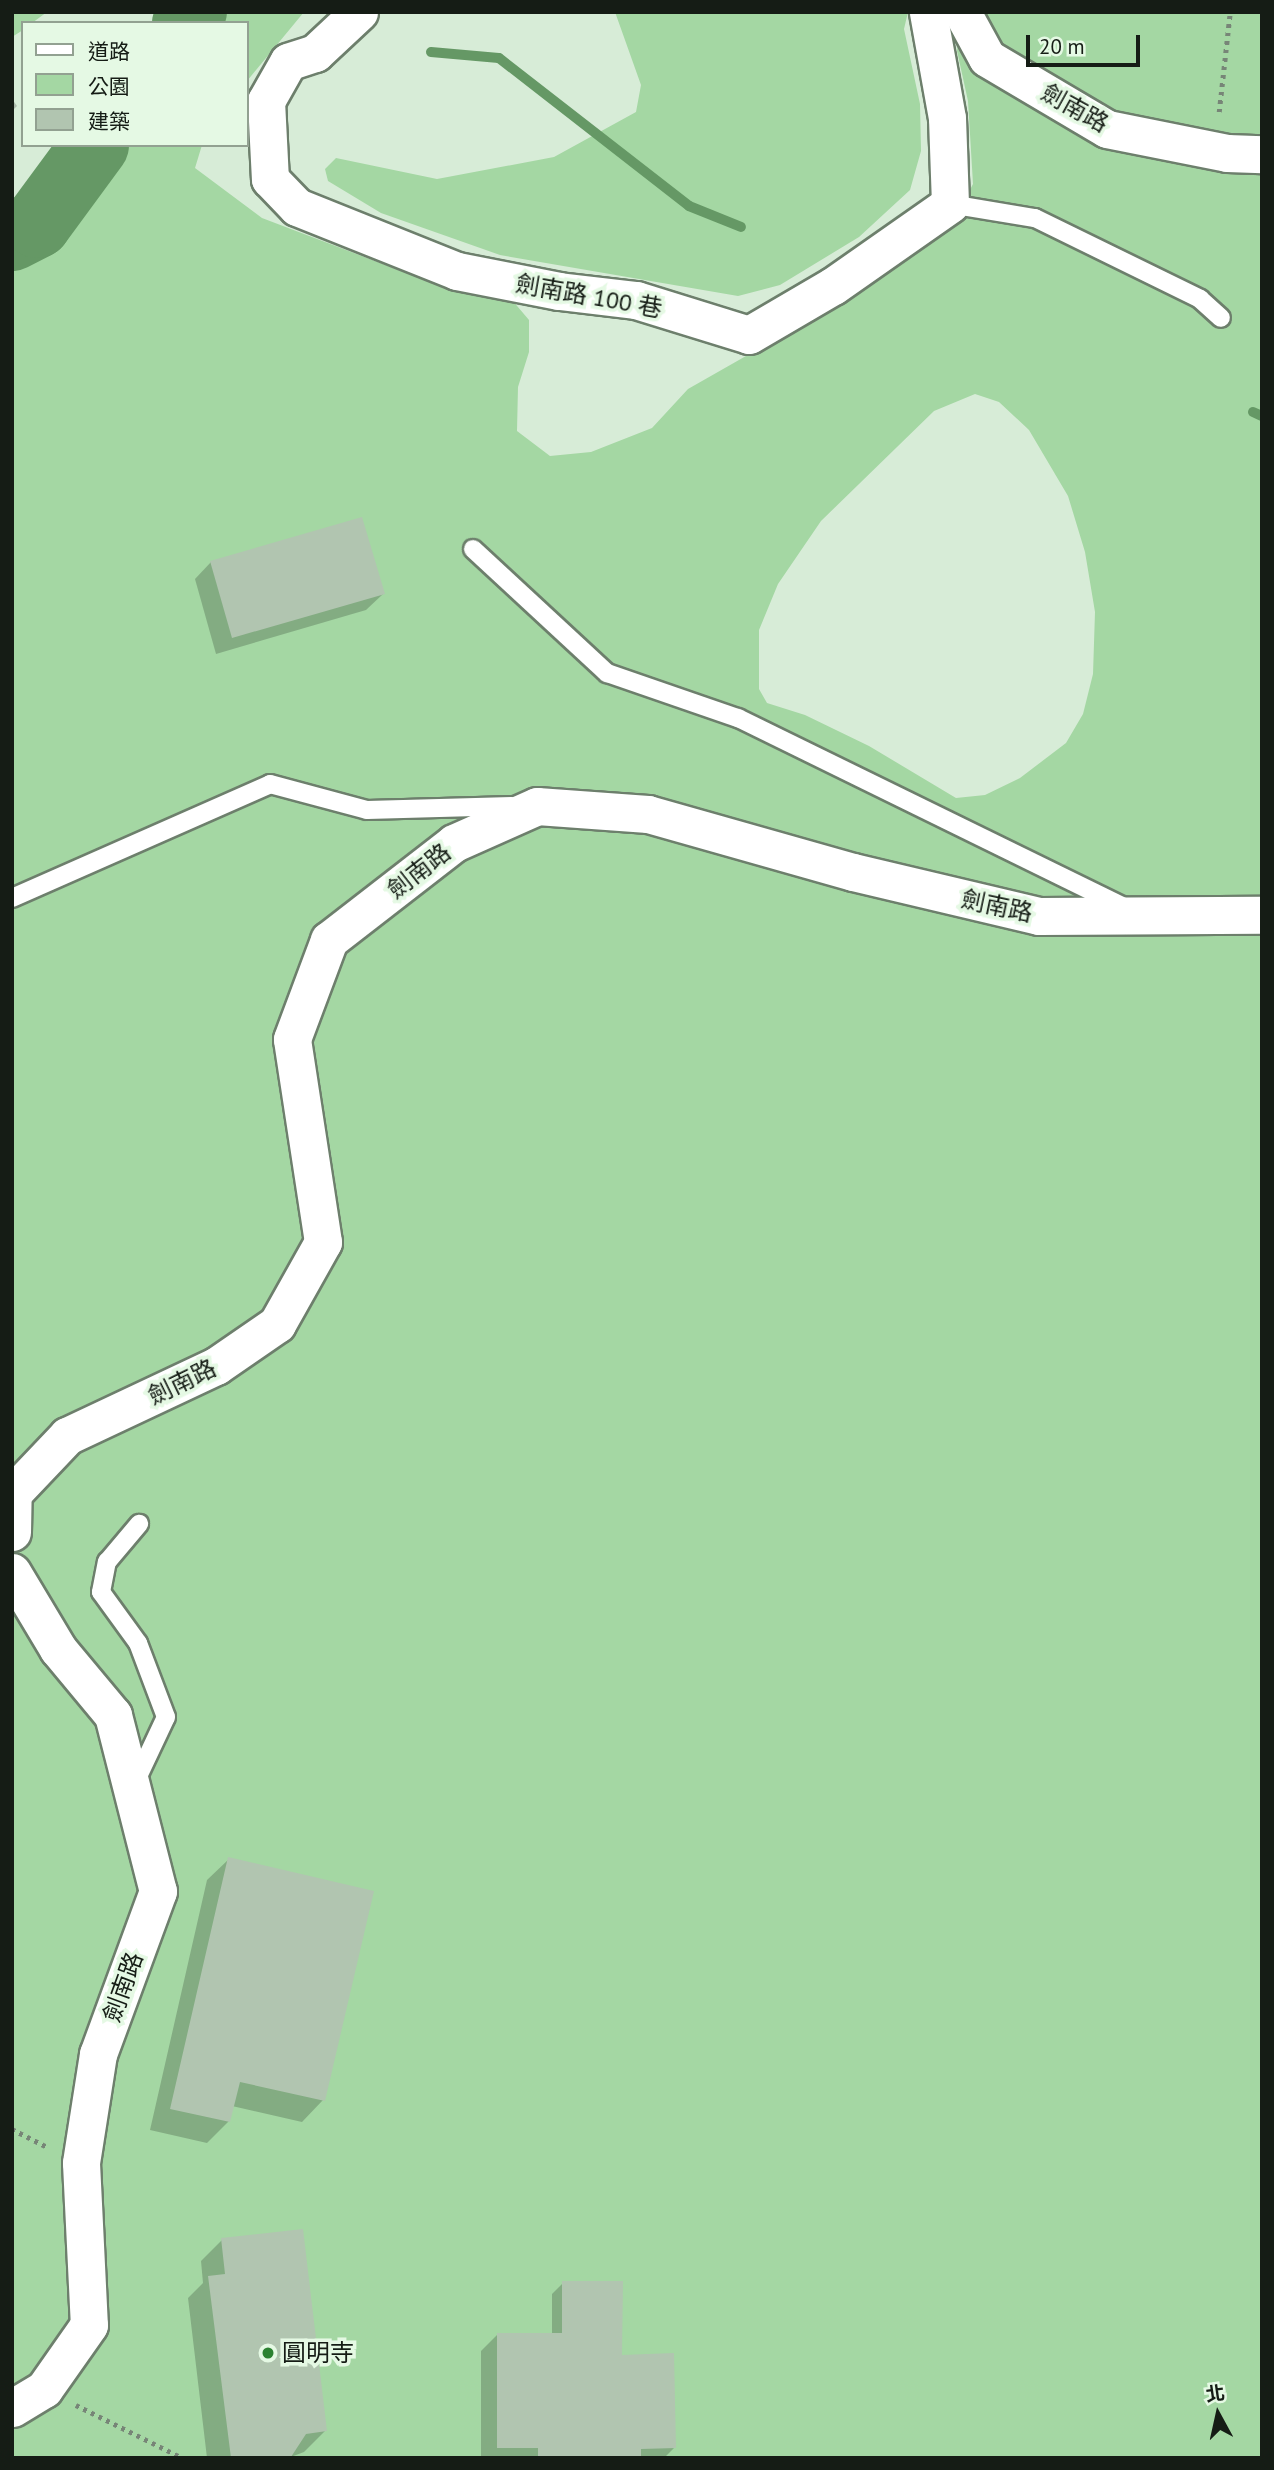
<!DOCTYPE html>
<html>
<head>
<meta charset="utf-8">
<style>
	body { margin:0 }
	#map { position:relative; width:1274px; height:2470px; overflow:hidden; background:#d7ecd7; font-family:"PT Sans","Noto Sans TC",sans-serif }
	div>[style] { position:absolute }
	.green>* { inset:0; background:#a4d7a3 }
	.shadow>* { inset:0; background:#0003 }
	.stream>* { height:10px; margin:-5px; padding:0 5px; transform-origin:5px; border-radius:5px; background:#659865 }
	.river>* { height:68px; margin:-34px; padding:0 34px; transform-origin:34px; border-radius:34px; background:#659865 }
	.building>* { inset:0; background:#b1c5b0 }
	.path>* { height:4.5px; margin-top:-2.25px; transform-origin:0; background:repeating-linear-gradient(90deg,#778577 0 3.5px,transparent 0 8.5px) }
	.roads { filter:drop-shadow(2px 0 #6d7f6c) drop-shadow(-2px 0 #6d7f6c) drop-shadow(0 2px #6d7f6c) drop-shadow(0 -2px #6d7f6c) }
	.lane>* { height:18px; margin:-9px; padding:0 9px; transform-origin:9px; border-radius:9px; background:#fff }
	.street>* { height:37px; margin:-18.5px; padding:0 18.5px; transform-origin:18.5px; border-radius:18.5px; background:#fff }
	.dots>* { width:19px; height:19px; translate:-50% -50%; box-sizing:border-box; border:4px solid #e5f9e4; border-radius:50% }
	span { translate:-50% -50%; white-space:nowrap; text-align:center; line-height:1.15; -webkit-text-stroke:7px #e5f9e4; paint-order:stroke }
	.street-label { font-size:24px; color:#151c15 }
	.poi-label { font-size:24px; color:#151c15 }
	.left { translate:0 -50%; text-align:left }
	.frame { position:absolute; inset:0; border:14px solid #151c15; pointer-events:none }
	.legend { position:absolute; left:21px; top:21px; width:228px; height:126px; box-sizing:border-box; background:#e5f9e4; border:2px solid #92a191; margin:0; padding:9px 12px; list-style:none; font-size:21px; color:#151c15 }
	.legend li { display:flex; align-items:center; gap:14px; height:35px }
	.legend b { width:35px; border:2px solid #92a191 }
	.north { position:absolute; left:1183px; top:2379px; width:70px; height:70px; -webkit-text-stroke:5px #e5f9e4; paint-order:stroke; rotate:352deg; font-size:19px; font-weight:700; line-height:28px; text-align:center; color:#151c15 }
	.north::after { content:''; display:block; margin:auto; width:24px; height:32px; background:#151c15; clip-path:polygon(50% 0,100% 100%,50% 72%,0 100%) }
	.scale { position:absolute; left:1026px; top:35px; width:114px; height:32px; box-sizing:border-box; border:4px solid #151c15; border-top:0; padding-left:9px; font-size:21px; line-height:24px; white-space:nowrap; color:#151c15; -webkit-text-stroke:5px #e5f9e4; paint-order:stroke }
</style>
</head>
<body>
<div id="map">
	<div class="green">
		<div style="clip-path:polygon(12px 12px,47px 12px,32px 23px,23px 23px,23px 30px,12px 37px)"></div>
		<div style="clip-path:polygon(219px 12px,304px 12px,247px 81px,247px 23px,211px 23px)"></div>
		<div style="clip-path:polygon(615px 12px,908px 12px,904px 29px,920px 104px,921px 151px,910px 190px,859px 237px,780px 285px,738px 296px,500px 255px,381px 213px,328px 181px,325px 169px,336px 158px,437px 179px,554px 157px,636px 112px,641px 85px)"></div>
		<div style="clip-path:polygon(evenodd,961px 12px,1262px 12px,1262px 2458px,12px 2458px,12px 256px,77px 208px,128px 145px,202px 145px,195px 168px,262px 218px,438px 285px,512px 300px,529px 320px,529px 352px,518px 387px,517px 431px,550px 456px,591px 452px,652px 428px,688px 389px,790px 331px,950px 228px,973px 184px,968px 101px,957px 51px,961px 12px,975px 394px,999px 402px,1029px 430px,1068px 496px,1085px 552px,1095px 612px,1093px 674px,1083px 714px,1066px 743px,1020px 778px,985px 795px,956px 798px,869px 746px,805px 715px,767px 703px,759px 689px,759px 630px,778px 584px,821px 521px,934px 411px,975px 394px)"></div>
	</div>
	<div class="shadow">
		<div style="clip-path:polygon(12px 99px,17px 106px,12px 111px)"></div>
		<div style="clip-path:polygon(211px 562px,383px 594px,366px 610px,216px 654px,195px 579px)"></div>
		<div style="clip-path:polygon(229px 1859px,323px 2100px,302px 2122px,232px 2106px,229px 2121px,207px 2143px,150px 2130px,207px 1880px)"></div>
		<div style="clip-path:polygon(222px 2240px,325px 2431px,304px 2452px,288px 2458px,207px 2458px,188px 2298px,203px 2283px,201px 2261px)"></div>
		<div style="clip-path:polygon(563px 2283px,620px 2356px,674px 2448px,664px 2458px,481px 2458px,481px 2351px,498px 2334px,552px 2335px,552px 2294px)"></div>
	</div>
	<div class="stream">
		<div style="left:431px;top:52px;width:68px;rotate:5deg"></div>
		<div style="left:499px;top:58px;width:241px;rotate:37.9deg"></div>
		<div style="left:689px;top:206px;width:56px;rotate:22deg"></div>
		<div style="left:1253px;top:412px;width:10px;rotate:24deg"></div>
	</div>
	<div class="river">
		<div style="left:186px;top:23px;width:13px;rotate:-58deg"></div>
		<div style="left:12px;top:237px;width:28px;rotate:-27deg"></div>
		<div style="left:37px;top:224px;width:98px;rotate:-53.7deg"></div>
	</div>
	<div class="building">
		<div style="clip-path:polygon(362px 517px,385px 594px,232px 638px,210px 561px)"></div>
		<div style="clip-path:polygon(228px 1857px,374px 1891px,325px 2101px,240px 2082px,230px 2122px,170px 2109px)"></div>
		<div style="clip-path:polygon(303px 2229px,327px 2431px,306px 2434px,291px 2457px,231px 2458px,208px 2276px,225px 2274px,221px 2238px)"></div>
		<div style="clip-path:polygon(562px 2281px,623px 2281px,622px 2355px,674px 2353px,676px 2448px,641px 2449px,641px 2458px,538px 2458px,538px 2448px,497px 2448px,497px 2333px,562px 2333px)"></div>
	</div>
	<div class="path">
		<div style="left:1219px;top:112px;width:101px;rotate:-83.7deg"></div>
		<div style="left:12px;top:2129px;width:38px;rotate:27deg"></div>
		<div style="left:76px;top:2405px;width:119px;rotate:26.4deg"></div>
	</div>
	<div class="roads">
		<div class="lane">
			<div style="left:950px;top:204px;width:86px;rotate:9.4deg"></div>
			<div style="left:1035px;top:218px;width:184px;rotate:26.1deg"></div>
			<div style="left:1200px;top:299px;width:28px;rotate:42deg"></div>
			<div style="left:473px;top:549px;width:183px;rotate:42.8deg"></div>
			<div style="left:607px;top:673px;width:139px;rotate:19deg"></div>
			<div style="left:738px;top:718px;width:429px;rotate:26.1deg"></div>
			<div style="left:12px;top:898px;width:282px;rotate:-23.8deg"></div>
			<div style="left:270px;top:784px;width:100px;rotate:15deg"></div>
			<div style="left:367px;top:810px;width:145px;rotate:-1.6deg"></div>
			<div style="left:134px;top:1785px;width:75px;rotate:-64.8deg"></div>
			<div style="left:166px;top:1717px;width:79px;rotate:-110.7deg"></div>
			<div style="left:138px;top:1643px;width:63px;rotate:-126deg"></div>
			<div style="left:101px;top:1592px;width:31px;rotate:-79deg"></div>
			<div style="left:107px;top:1562px;width:50px;rotate:-49.9deg"></div>
		</div>
		<div class="street">
			<div style="left:359px;top:12px;width:60px;rotate:137deg"></div>
			<div style="left:315px;top:53px;width:28px;rotate:162deg"></div>
			<div style="left:288px;top:62px;width:45px;rotate:119.4deg"></div>
			<div style="left:266px;top:101px;width:78px;rotate:87.1deg"></div>
			<div style="left:270px;top:179px;width:39px;rotate:46deg"></div>
			<div style="left:297px;top:207px;width:172px;rotate:21.8deg"></div>
			<div style="left:457px;top:271px;width:104px;rotate:11.1deg"></div>
			<div style="left:559px;top:291px;width:78px;rotate:6.7deg"></div>
			<div style="left:636px;top:300px;width:118px;rotate:17.2deg"></div>
			<div style="left:749px;top:335px;width:97px;rotate:-30.3deg"></div>
			<div style="left:833px;top:286px;width:143px;rotate:-35deg"></div>
			<div style="left:950px;top:204px;width:86px;rotate:-92deg"></div>
			<div style="left:947px;top:118px;width:108px;rotate:-100.2deg"></div>
			<div style="left:962px;top:12px;width:52px;rotate:61.5deg"></div>
			<div style="left:987px;top:58px;width:139px;rotate:30.6deg"></div>
			<div style="left:1107px;top:129px;width:122px;rotate:11.3deg"></div>
			<div style="left:1227px;top:153px;width:35px;rotate:2deg"></div>
			<div style="left:12px;top:1532px;width:39px;rotate:-89deg"></div>
			<div style="left:13px;top:1493px;width:79px;rotate:-46.5deg"></div>
			<div style="left:67px;top:1436px;width:165px;rotate:-25.2deg"></div>
			<div style="left:216px;top:1366px;width:74px;rotate:-34.5deg"></div>
			<div style="left:277px;top:1324px;width:94px;rotate:-60.7deg"></div>
			<div style="left:323px;top:1242px;width:205px;rotate:-98.7deg"></div>
			<div style="left:292px;top:1039px;width:106px;rotate:-69.5deg"></div>
			<div style="left:329px;top:940px;width:158px;rotate:-37.8deg"></div>
			<div style="left:454px;top:843px;width:91px;rotate:-24deg"></div>
			<div style="left:537px;top:806px;width:111px;rotate:4.1deg"></div>
			<div style="left:648px;top:814px;width:213px;rotate:15.8deg"></div>
			<div style="left:853px;top:872px;width:191px;rotate:13.3deg"></div>
			<div style="left:1039px;top:916px;width:223px;rotate:-0.3deg"></div>
			<div style="left:12px;top:1572px;width:90px;rotate:59.1deg"></div>
			<div style="left:58px;top:1649px;width:86px;rotate:50.2deg"></div>
			<div style="left:113px;top:1715px;width:182px;rotate:75.7deg"></div>
			<div style="left:158px;top:1891px;width:174px;rotate:110.2deg"></div>
			<div style="left:98px;top:2054px;width:110px;rotate:98.9deg"></div>
			<div style="left:81px;top:2163px;width:162px;rotate:87.2deg"></div>
			<div style="left:89px;top:2325px;width:78px;rotate:125.1deg"></div>
			<div style="left:44px;top:2389px;width:37px;rotate:149deg"></div>
		</div>
	</div>
	<div class="dots">
		<div style="left:268px;top:2353px;background:#2b8231"></div>
	</div>
	<div class="street-label">
		<span style="left:1075px;top:108px;rotate:29deg">劍南路</span>
		<span style="left:589px;top:296px;rotate:10deg">劍南路 100 巷</span>
		<span style="left:419px;top:871px;rotate:-38deg">劍南路</span>
		<span style="left:997px;top:906px;rotate:12deg">劍南路</span>
		<span style="left:182px;top:1382px;rotate:-26deg">劍南路</span>
		<span style="left:123px;top:1987px;rotate:-70deg">劍南路</span>
	</div>
	<div class="poi-label">
		<span class="left" style="left:282px;top:2353px">圓明寺</span>
	</div>
	<div class="frame"></div>
	<ul class="legend">
	<li><b style="height:9px;background:#fff"></b>道路</li>
	<li><b style="height:19px;background:#a4d7a3"></b>公園</li>
	<li><b style="height:19px;background:#b1c5b0"></b>建築</li>
	</ul>
	<div class="north">北</div>
	<div class="scale">20 m</div>
</div>
</body>
</html>
